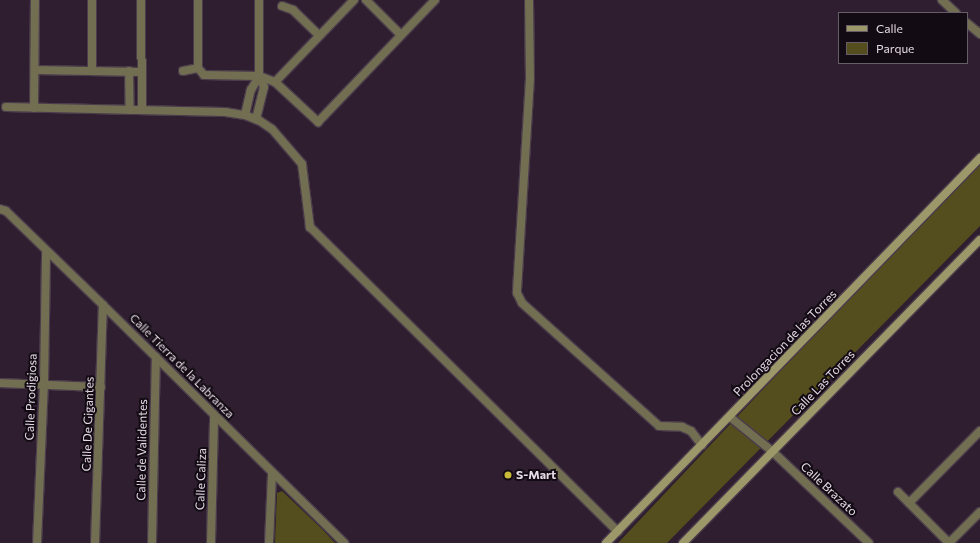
<!DOCTYPE html>
<html>
<head>
<meta charset="utf-8">
<style>
	body { margin:0 }
	#map { position:relative; width:980px; height:543px; overflow:hidden; background:#2e1e2f; font-family:Commissioner,sans-serif }
	div>[style] { position:absolute }
	.green>* { inset:0; background:#544e1e }
	.roads { filter:drop-shadow(1px 0 #4b3c4c) drop-shadow(-1px 0 #4b3c4c) drop-shadow(0 1px #4b3c4c) drop-shadow(0 -1px #4b3c4c) }
	.minor>* { height:8px; margin:-4px; padding:0 4px; transform-origin:4px; border-radius:4px; background:#716e51 }
	.secondary>* { height:8px; margin:-4px; padding:0 4px; transform-origin:4px; border-radius:4px; background:#9d9869 }
	.dots>* { width:11px; height:11px; translate:-50% -50%; box-sizing:border-box; border:2px solid #120b13; border-radius:50% }
	span { translate:-50% -50%; white-space:nowrap; text-align:center; line-height:1.15; -webkit-text-stroke:4px #120b13; paint-order:stroke }
	.street-label { font-size:12px; color:#e4d9e5 }
	.poi-label { font-size:12px; color:#e4d9e5; font-weight:700 }
	.left { translate:0 -50%; text-align:left }
	.legend { position:absolute; left:838px; top:12px; width:130px; height:52px; box-sizing:border-box; background:#120b13; border:1px solid #665d67; margin:0; padding:5px 7px; list-style:none; font-size:12px; color:#e4d9e5 }
	.legend li { display:flex; align-items:center; gap:8px; height:20px }
	.legend b { width:20px; border:1px solid #665d67 }
</style>
</head>
<body>
<div id="map">
	<div class="green">
		<div style="clip-path:polygon(980px 159px,980px 226px,667px 543px,618px 543px)"></div>
		<div style="clip-path:polygon(282px 491px,322px 529px,335px 543px,275px 543px,277px 493px)"></div>
	</div>
	<div class="roads">
		<div class="minor">
			<div style="left:141px;top:0;width:110px;rotate:89.5deg"></div>
			<div style="left:366px;top:0;width:49px;rotate:45deg"></div>
			<div style="left:529px;top:0;width:78px;rotate:89.3deg"></div>
			<div style="left:530px;top:78px;width:215px;rotate:93.5deg"></div>
			<div style="left:517px;top:293px;width:11px;rotate:63deg"></div>
			<div style="left:522px;top:303px;width:184px;rotate:41.9deg"></div>
			<div style="left:659px;top:426px;width:23px;rotate:2deg"></div>
			<div style="left:682px;top:427px;width:10px;rotate:24deg"></div>
			<div style="left:691px;top:431px;width:18px;rotate:52deg"></div>
			<div style="left:942px;top:0;width:19px;rotate:43deg"></div>
			<div style="left:282px;top:6px;width:12px;rotate:20deg"></div>
			<div style="left:293px;top:10px;width:36px;rotate:44deg"></div>
			<div style="left:967px;top:23px;width:17px;rotate:40deg"></div>
			<div style="left:198px;top:68px;width:68px;rotate:-90deg"></div>
			<div style="left:35px;top:70px;width:106px;rotate:1.1deg"></div>
			<div style="left:92px;top:70px;width:70px;rotate:-90deg"></div>
			<div style="left:129px;top:71px;width:39px;rotate:89deg"></div>
			<div style="left:183px;top:71px;width:15px;rotate:-11deg"></div>
			<div style="left:198px;top:68px;width:9px;rotate:49deg"></div>
			<div style="left:204px;top:75px;width:55px;rotate:1deg"></div>
			<div style="left:259px;top:76px;width:17px;rotate:21deg"></div>
			<div style="left:275px;top:82px;width:59px;rotate:42.9deg"></div>
			<div style="left:318px;top:122px;width:169px;rotate:-46.2deg"></div>
			<div style="left:275px;top:82px;width:114px;rotate:-46.1deg"></div>
			<div style="left:6px;top:107px;width:219px;rotate:1.3deg"></div>
			<div style="left:225px;top:112px;width:20px;rotate:9deg"></div>
			<div style="left:245px;top:115px;width:16px;rotate:22deg"></div>
			<div style="left:260px;top:121px;width:14px;rotate:34deg"></div>
			<div style="left:272px;top:129px;width:46px;rotate:49.4deg"></div>
			<div style="left:302px;top:164px;width:64px;rotate:82.8deg"></div>
			<div style="left:310px;top:227px;width:433px;rotate:44.7deg"></div>
			<div style="left:34px;top:108px;width:108px;rotate:-89.5deg"></div>
			<div style="left:245px;top:115px;width:26px;rotate:-77deg"></div>
			<div style="left:251px;top:90px;width:16px;rotate:-60deg"></div>
			<div style="left:256px;top:119px;width:33px;rotate:-76deg"></div>
			<div style="left:264px;top:87px;width:12px;rotate:-114deg"></div>
			<div style="left:259px;top:76px;width:76px;rotate:-90deg"></div>
			<div style="left:0;top:209px;width:6px;rotate:18deg"></div>
			<div style="left:6px;top:211px;width:135px;rotate:44.1deg"></div>
			<div style="left:103px;top:305px;width:339px;rotate:44.6deg"></div>
			<div style="left:0;top:383px;width:101px;rotate:2.3deg"></div>
			<div style="left:730px;top:417px;width:55px;rotate:39.1deg"></div>
			<div style="left:773px;top:452px;width:132px;rotate:43.5deg"></div>
			<div style="left:898px;top:492px;width:72px;rotate:45deg"></div>
			<div style="left:949px;top:543px;width:44px;rotate:-45deg"></div>
			<div style="left:909px;top:503px;width:101px;rotate:-45.4deg"></div>
			<div style="left:37px;top:543px;width:159px;rotate:-87.5deg"></div>
			<div style="left:44px;top:384px;width:133px;rotate:-89.1deg"></div>
			<div style="left:95px;top:543px;width:238px;rotate:-88.1deg"></div>
			<div style="left:152px;top:543px;width:186px;rotate:-88.8deg"></div>
			<div style="left:211px;top:543px;width:127px;rotate:-88.6deg"></div>
			<div style="left:269px;top:543px;width:70px;rotate:-87.5deg"></div>
		</div>
		<div class="secondary">
			<div style="left:606px;top:543px;width:537px;rotate:-45.83deg"></div>
			<div style="left:683px;top:543px;width:424px;rotate:-45.6deg"></div>
		</div>
	</div>
	<div class="dots">
		<div style="left:508px;top:475px;background:#c9ba3a"></div>
	</div>
	<div class="street-label">
		<span style="left:785px;top:343px;rotate:-46deg">Prolongacion de las Torres</span>
		<span style="left:182px;top:366px;rotate:45deg">Calle Tierra de la Labranza</span>
		<span style="left:823px;top:383px;rotate:-46deg">Calle Las Torres</span>
		<span style="left:31px;top:397px;rotate:-88deg">Calle Prodigiosa</span>
		<span style="left:88px;top:424px;rotate:-88deg">Calle De Gigantes</span>
		<span style="left:142px;top:450px;rotate:-89deg">Calle de Validentes</span>
		<span style="left:201px;top:479px;rotate:-88deg">Calle Caliza</span>
		<span style="left:829px;top:489px;rotate:43deg">Calle Brazato</span>
	</div>
	<div class="poi-label">
		<span class="left" style="left:516px;top:475px">S-Mart</span>
	</div>
	<ul class="legend">
	<li><b style="height:5px;background:#9d9869"></b>Calle</li>
	<li><b style="height:11px;background:#544e1e"></b>Parque</li>
	</ul>
</div>
</body>
</html>
